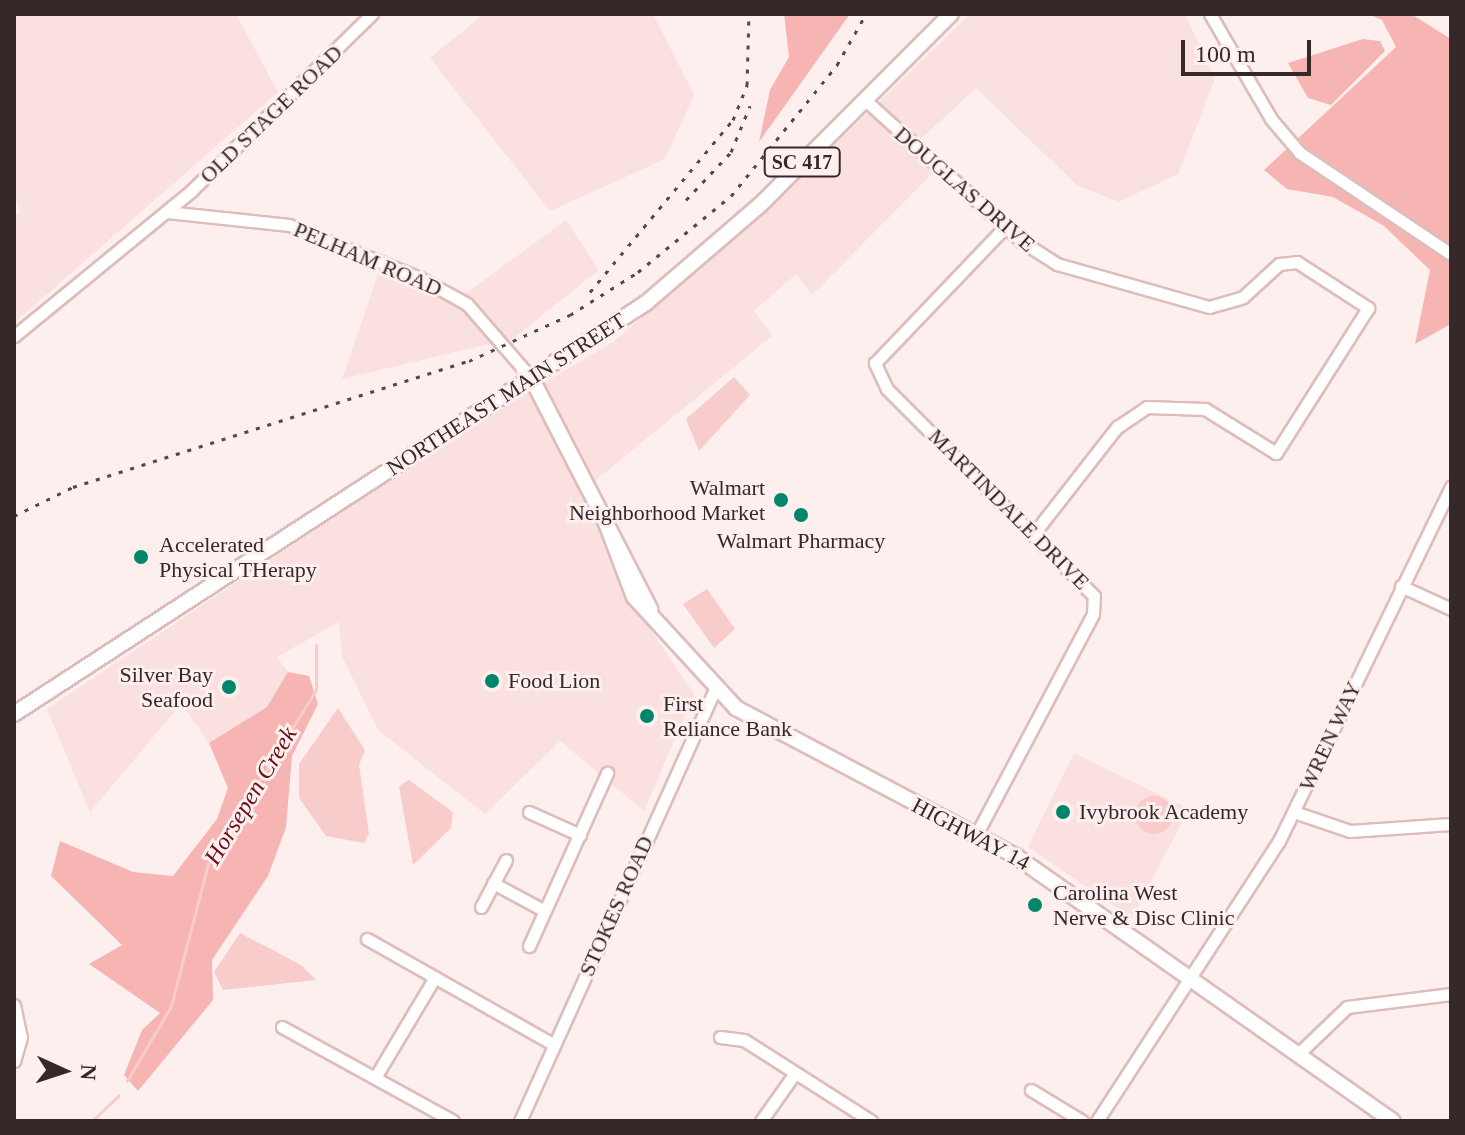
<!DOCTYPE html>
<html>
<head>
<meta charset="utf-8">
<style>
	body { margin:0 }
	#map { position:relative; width:1465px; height:1135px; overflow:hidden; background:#fdefee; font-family:Georgia,serif }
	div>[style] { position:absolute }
	.built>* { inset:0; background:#fae0df }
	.green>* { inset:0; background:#f6b5b3 }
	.water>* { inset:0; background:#f7ccca }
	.round { border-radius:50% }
	.stream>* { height:3px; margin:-1.5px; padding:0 1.5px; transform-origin:1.5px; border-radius:1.5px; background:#f7ccca }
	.roads { filter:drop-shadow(2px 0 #ddbdbb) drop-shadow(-2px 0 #ddbdbb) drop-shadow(0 2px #ddbdbb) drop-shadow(0 -2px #ddbdbb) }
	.minor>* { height:11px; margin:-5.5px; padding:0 5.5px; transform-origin:5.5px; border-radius:5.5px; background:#fff }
	.major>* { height:14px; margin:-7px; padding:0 7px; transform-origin:7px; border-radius:7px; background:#fff }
	.rail>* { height:3px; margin-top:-1.5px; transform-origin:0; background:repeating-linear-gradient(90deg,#544848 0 4px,transparent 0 12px) }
	.dots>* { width:22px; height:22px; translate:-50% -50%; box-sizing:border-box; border:4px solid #fdefee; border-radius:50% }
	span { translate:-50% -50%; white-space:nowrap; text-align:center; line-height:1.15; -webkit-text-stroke:6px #fdefee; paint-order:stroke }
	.shield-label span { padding:2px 6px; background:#fdefee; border:2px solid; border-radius:6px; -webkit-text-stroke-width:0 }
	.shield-label { font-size:20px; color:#342828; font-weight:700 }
	.street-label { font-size:22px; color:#342828 }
	.poi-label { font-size:22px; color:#342828 }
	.right { translate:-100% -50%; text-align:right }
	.left { translate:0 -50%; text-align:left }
	.water-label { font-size:24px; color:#690f19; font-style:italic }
	.frame { position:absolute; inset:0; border:16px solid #342828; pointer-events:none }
	.north { position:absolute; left:24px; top:1031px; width:80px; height:80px; -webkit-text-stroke:6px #fdefee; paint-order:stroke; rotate:93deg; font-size:22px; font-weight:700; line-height:32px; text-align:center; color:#342828 }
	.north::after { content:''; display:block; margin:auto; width:28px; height:36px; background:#342828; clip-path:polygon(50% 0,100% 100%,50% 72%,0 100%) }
	.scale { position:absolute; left:1181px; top:40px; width:130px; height:36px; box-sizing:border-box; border:4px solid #342828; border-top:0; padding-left:10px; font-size:24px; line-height:28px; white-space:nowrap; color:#342828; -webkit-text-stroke:6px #fdefee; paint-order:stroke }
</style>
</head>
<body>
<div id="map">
	<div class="built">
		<div style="clip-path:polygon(14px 14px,236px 14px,278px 92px,14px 323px,14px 217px,20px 212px,14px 191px)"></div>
		<div style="clip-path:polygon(484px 14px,653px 14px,694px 95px,665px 159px,550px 211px,430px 58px)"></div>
		<div style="clip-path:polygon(970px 14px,1185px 14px,1215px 79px,1178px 174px,1118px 202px,1077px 185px,976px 88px,912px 147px,935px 171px,812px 295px,796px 274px,754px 311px,772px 336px,597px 479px,586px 500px,652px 632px,694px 694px,644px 811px,560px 741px,485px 814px,378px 730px,342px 656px,339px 622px,277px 657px,288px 672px,267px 707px,209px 743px,181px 704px,90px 812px,47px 709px,475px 423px,613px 342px,779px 199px)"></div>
		<div style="clip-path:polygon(566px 220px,599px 270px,514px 338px,342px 379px,382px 263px,467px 293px)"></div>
		<div style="clip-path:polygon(1074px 753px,1189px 809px,1132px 918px,1028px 847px)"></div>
	</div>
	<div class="green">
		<div style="clip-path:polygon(784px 14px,850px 14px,759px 142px,770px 90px,789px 57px)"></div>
		<div style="clip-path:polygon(1368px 14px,1411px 14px,1451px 39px,1451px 324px,1415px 344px,1430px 270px,1384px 226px,1333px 197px,1287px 189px,1264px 170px,1396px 47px,1382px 20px)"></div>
		<div style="clip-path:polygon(1363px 39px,1380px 41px,1385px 51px,1331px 105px,1308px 98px,1288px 63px)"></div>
		<div style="clip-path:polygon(288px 672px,309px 676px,318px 704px,292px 756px,286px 827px,268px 876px,212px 960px,213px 1000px,138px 1091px,124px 1075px,142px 1030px,160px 1013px,89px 964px,122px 945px,51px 876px,60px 841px,133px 872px,173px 876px,217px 819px,228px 788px,209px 743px,267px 707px)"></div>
	</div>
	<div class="water">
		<div style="clip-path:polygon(734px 377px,750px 395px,699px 451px,686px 419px)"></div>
		<div style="clip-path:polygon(707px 589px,735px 629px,714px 648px,683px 604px)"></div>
		<div style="clip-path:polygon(338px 708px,365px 750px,359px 765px,369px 834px,364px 843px,326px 836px,299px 798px,299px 764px)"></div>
		<div style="clip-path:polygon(409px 780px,453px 812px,451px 828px,413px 865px,399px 786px)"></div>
		<div class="round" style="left:1135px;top:796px;width:38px;height:38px"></div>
		<div style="clip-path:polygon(240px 933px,301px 965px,316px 980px,223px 990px,214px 972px)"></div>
	</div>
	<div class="stream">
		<div style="left:127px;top:1081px;width:87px;rotate:-59.6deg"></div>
		<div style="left:171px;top:1006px;width:147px;rotate:-75.4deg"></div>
		<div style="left:208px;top:864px;width:205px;rotate:-58.2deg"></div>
		<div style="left:316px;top:690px;width:45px;rotate:-90deg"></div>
		<div style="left:92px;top:1121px;width:37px;rotate:-44deg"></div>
	</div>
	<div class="roads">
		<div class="minor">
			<div style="left:1210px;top:14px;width:121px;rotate:59.8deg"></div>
			<div style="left:1271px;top:119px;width:45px;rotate:49.5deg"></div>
			<div style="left:1300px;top:153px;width:182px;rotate:33.8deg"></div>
			<div style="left:864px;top:99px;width:212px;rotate:42.1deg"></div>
			<div style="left:1021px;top:241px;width:43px;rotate:32.6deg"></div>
			<div style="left:1057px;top:264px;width:158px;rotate:15.8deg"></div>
			<div style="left:1209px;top:307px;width:35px;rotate:-16deg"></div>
			<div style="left:1243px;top:297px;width:49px;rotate:-42.5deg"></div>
			<div style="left:1279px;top:264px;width:18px;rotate:-6deg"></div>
			<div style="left:1297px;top:262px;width:85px;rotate:32.9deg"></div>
			<div style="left:1368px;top:308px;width:172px;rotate:122.4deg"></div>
			<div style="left:1276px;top:453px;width:84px;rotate:-148.2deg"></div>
			<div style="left:1205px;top:409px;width:58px;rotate:-178deg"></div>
			<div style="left:1147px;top:407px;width:36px;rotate:146deg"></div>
			<div style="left:1117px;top:427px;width:133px;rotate:128deg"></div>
			<div style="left:167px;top:212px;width:123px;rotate:6.1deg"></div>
			<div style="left:289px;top:225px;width:141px;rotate:22deg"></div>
			<div style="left:420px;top:278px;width:54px;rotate:29deg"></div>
			<div style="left:467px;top:304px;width:99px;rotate:49.1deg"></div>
			<div style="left:14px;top:336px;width:229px;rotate:-39.3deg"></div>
			<div style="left:191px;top:191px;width:253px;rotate:-44.4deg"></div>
			<div style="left:1401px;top:586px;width:55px;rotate:24.7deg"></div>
			<div style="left:529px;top:812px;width:56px;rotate:24.3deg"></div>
			<div style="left:1294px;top:812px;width:59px;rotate:18.7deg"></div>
			<div style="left:1350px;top:831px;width:101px;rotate:-4deg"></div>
			<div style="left:976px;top:835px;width:250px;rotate:-62.1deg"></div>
			<div style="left:1093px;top:614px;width:18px;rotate:-87deg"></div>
			<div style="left:1094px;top:596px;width:293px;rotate:-135deg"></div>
			<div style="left:887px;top:389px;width:29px;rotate:-115deg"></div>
			<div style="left:875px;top:363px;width:188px;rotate:-46.3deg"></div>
			<div style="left:493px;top:883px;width:59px;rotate:28.3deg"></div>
			<div style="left:481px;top:907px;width:53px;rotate:-62deg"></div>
			<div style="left:367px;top:939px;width:215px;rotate:29.5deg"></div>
			<div style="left:529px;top:946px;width:190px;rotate:-65.7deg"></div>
			<div style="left:14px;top:1005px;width:33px;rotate:78deg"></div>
			<div style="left:21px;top:1037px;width:25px;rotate:106deg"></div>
			<div style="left:282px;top:1027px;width:195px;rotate:28.8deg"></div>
			<div style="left:720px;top:1037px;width:24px;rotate:7deg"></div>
			<div style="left:744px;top:1040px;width:151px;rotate:32.5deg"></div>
			<div style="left:1297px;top:1055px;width:69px;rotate:-43.8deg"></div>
			<div style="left:1347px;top:1007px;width:105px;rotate:-7.1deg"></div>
			<div style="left:376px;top:1076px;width:115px;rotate:-59.2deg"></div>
			<div style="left:1031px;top:1090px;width:60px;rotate:31.3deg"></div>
			<div style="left:520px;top:1121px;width:472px;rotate:-65.7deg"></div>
			<div style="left:761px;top:1121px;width:59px;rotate:-54.7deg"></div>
			<div style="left:1097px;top:1121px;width:334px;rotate:-57deg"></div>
			<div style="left:1279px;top:841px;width:394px;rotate:-64.1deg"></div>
		</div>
		<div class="major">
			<div style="left:532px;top:379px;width:259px;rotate:62.8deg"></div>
			<div style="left:606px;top:523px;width:79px;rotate:69.3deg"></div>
			<div style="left:634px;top:597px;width:151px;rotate:47.4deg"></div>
			<div style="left:736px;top:708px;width:318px;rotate:27.9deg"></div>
			<div style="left:1017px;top:857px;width:459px;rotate:35.1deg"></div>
			<div style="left:14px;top:714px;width:754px;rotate:-33.04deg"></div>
			<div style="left:646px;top:303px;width:150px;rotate:-40.7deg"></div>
			<div style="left:760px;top:205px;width:270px;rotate:-45deg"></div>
		</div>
	</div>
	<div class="rail">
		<div style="left:686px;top:200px;width:66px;rotate:-46.8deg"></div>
		<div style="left:731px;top:152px;width:50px;rotate:-67.6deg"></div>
		<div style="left:590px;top:292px;width:224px;rotate:-50.3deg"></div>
		<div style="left:733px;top:120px;width:38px;rotate:-68deg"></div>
		<div style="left:747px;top:85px;width:71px;rotate:-88.4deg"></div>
		<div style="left:14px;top:516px;width:66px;rotate:-26.2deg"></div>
		<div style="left:73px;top:487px;width:416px;rotate:-17.7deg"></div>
		<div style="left:469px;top:361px;width:111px;rotate:-24.5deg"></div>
		<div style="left:570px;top:315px;width:80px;rotate:-32.3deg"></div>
		<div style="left:638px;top:272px;width:120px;rotate:-39.3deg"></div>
		<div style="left:731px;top:196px;width:169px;rotate:-51deg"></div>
		<div style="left:837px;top:65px;width:59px;rotate:-60.4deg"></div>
	</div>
	<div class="dots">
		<div style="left:781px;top:500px;background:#00866a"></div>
		<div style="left:801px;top:515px;background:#00866a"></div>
		<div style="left:141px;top:557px;background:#00866a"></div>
		<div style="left:492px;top:681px;background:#00866a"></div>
		<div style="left:229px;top:687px;background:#00866a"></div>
		<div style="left:647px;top:716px;background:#00866a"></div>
		<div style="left:1063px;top:812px;background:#00866a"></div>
		<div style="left:1035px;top:905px;background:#00866a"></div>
	</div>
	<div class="shield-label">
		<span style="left:802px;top:162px">SC 417</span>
	</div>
	<div class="street-label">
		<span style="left:271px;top:114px;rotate:-44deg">OLD STAGE ROAD</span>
		<span style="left:965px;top:189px;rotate:41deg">DOUGLAS DRIVE</span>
		<span style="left:368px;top:259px;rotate:23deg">PELHAM ROAD</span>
		<span style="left:506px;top:394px;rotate:-33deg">NORTHEAST MAIN STREET</span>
		<span style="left:1009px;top:509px;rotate:45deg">MARTINDALE DRIVE</span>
		<span style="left:1330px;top:736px;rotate:-65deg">WREN WAY</span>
		<span style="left:971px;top:834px;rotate:28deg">HIGHWAY 14</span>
		<span style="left:616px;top:906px;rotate:-66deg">STOKES ROAD</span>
	</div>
	<div class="poi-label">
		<span class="right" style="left:765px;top:500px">Walmart<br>Neighborhood Market</span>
		<span style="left:801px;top:541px">Walmart Pharmacy</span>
		<span class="left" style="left:159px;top:557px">Accelerated<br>Physical THerapy</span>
		<span class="right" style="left:213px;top:687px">Silver Bay<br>Seafood</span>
		<span class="left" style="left:508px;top:681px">Food Lion</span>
		<span class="left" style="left:663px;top:716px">First<br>Reliance Bank</span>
		<span class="left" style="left:1079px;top:812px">Ivybrook Academy</span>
		<span class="left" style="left:1053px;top:905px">Carolina West<br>Nerve &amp; Disc Clinic</span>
	</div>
	<div class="water-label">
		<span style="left:251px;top:796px;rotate:-59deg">Horsepen Creek</span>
	</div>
	<div class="frame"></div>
	<div class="north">N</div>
	<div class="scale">100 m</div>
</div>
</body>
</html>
